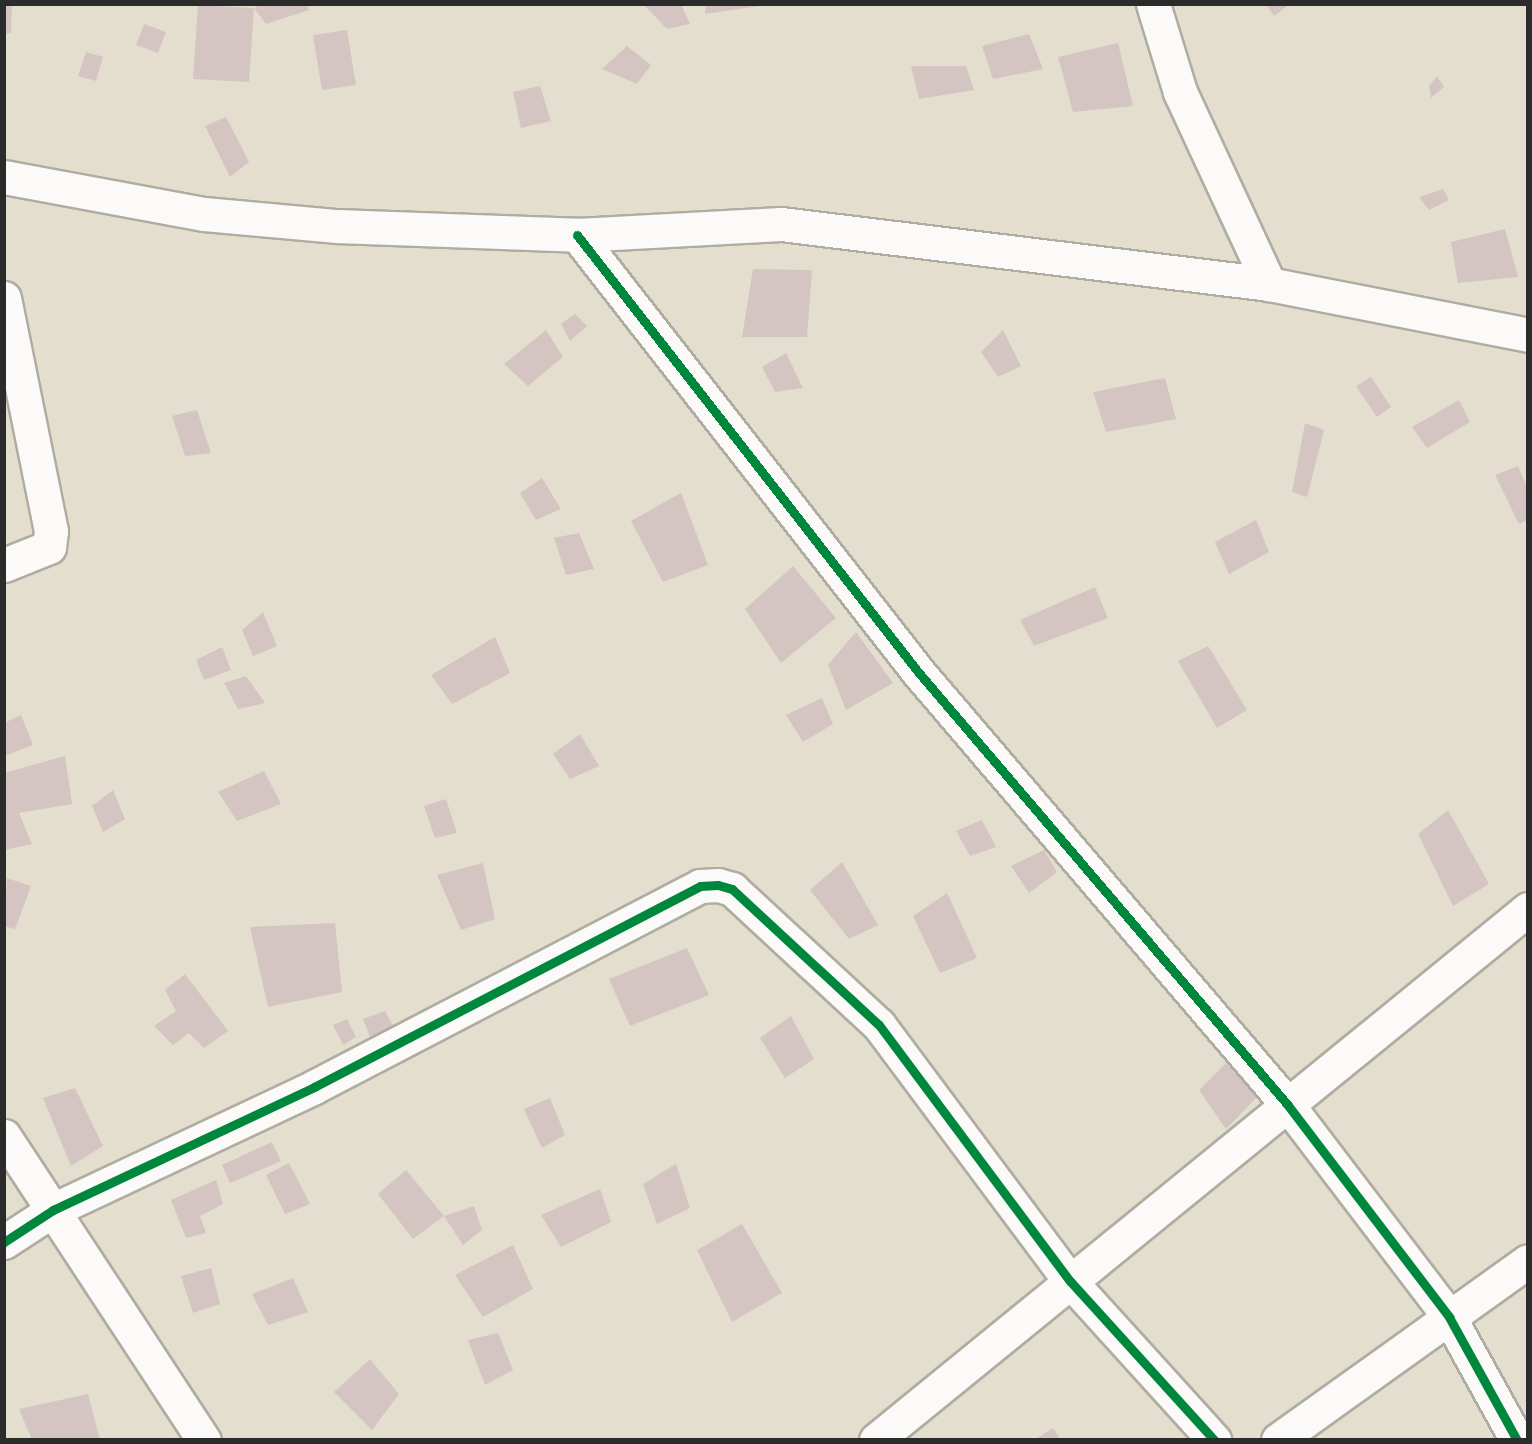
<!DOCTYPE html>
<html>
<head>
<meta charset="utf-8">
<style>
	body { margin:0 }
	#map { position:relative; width:1532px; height:1444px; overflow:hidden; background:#e3decd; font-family:Itim,sans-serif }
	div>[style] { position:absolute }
	.building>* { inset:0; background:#d5c5c2 }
	.roads { filter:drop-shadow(2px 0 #afaca2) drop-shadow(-2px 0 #afaca2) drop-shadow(0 2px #afaca2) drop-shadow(0 -2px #afaca2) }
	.minor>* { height:33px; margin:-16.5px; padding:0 16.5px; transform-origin:16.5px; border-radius:16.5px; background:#fbfaf8 }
	.cycleway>* { height:9px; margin:-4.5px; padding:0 4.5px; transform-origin:4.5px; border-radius:4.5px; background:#00873e }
	span { translate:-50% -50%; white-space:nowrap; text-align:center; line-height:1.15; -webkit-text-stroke:4.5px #f6f6f2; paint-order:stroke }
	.frame { position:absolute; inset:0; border:6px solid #2b2b2b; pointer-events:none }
</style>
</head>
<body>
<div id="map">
	<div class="building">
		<div style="clip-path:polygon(4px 4px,12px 4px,11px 33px,4px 34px)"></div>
		<div style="clip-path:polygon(262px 4px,307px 4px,309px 10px,266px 24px,254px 8px)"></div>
		<div style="clip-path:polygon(649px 4px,681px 4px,690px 24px,667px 29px,645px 6px)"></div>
		<div style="clip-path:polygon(706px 4px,759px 4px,759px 6px,705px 14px)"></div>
		<div style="clip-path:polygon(1266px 4px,1290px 4px,1274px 16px)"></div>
		<div style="clip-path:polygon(198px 5px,254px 8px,249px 82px,193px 79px)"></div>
		<div style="clip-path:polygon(144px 24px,166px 32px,158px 53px,136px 45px)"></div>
		<div style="clip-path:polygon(347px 30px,356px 85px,322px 90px,313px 35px)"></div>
		<div style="clip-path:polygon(1029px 34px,1043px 69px,993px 79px,982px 46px)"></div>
		<div style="clip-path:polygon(1118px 43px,1133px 106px,1073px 112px,1058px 57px)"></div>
		<div style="clip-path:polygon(627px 46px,651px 65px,637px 84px,602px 69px)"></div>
		<div style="clip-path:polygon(86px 52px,103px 57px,96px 81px,78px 76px)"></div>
		<div style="clip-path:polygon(911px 66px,966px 66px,974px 90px,919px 99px)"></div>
		<div style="clip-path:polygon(1437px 76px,1444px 87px,1431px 98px,1429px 86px)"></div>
		<div style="clip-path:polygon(540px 86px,551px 121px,521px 128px,513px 92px)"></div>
		<div style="clip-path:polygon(226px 117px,249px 162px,230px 177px,205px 126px)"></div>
		<div style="clip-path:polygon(1443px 189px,1449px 200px,1429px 210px,1419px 197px)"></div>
		<div style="clip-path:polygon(1505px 229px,1518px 277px,1458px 283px,1451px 242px)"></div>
		<div style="clip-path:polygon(753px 269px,812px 270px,807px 337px,742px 337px)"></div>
		<div style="clip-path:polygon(575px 314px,587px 326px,570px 341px,561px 324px)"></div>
		<div style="clip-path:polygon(546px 330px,563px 357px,528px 386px,504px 364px)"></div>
		<div style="clip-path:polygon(1003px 330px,1021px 366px,998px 377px,981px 352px)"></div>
		<div style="clip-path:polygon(786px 353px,803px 388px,775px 392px,762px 367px)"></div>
		<div style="clip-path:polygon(1371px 377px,1391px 407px,1377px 417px,1356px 386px)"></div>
		<div style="clip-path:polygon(1165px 378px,1176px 419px,1106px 432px,1093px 392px)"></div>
		<div style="clip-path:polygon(1459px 400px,1470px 422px,1427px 448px,1412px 427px)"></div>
		<div style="clip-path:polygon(197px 410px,211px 453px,185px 456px,172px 416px)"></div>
		<div style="clip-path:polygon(1305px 423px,1324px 430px,1307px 497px,1292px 492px)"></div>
		<div style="clip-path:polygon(1518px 466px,1528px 489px,1528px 520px,1519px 524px,1495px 475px)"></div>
		<div style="clip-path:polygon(542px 478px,561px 509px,536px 520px,520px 493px)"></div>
		<div style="clip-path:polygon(681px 493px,708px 565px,663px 582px,631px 521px)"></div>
		<div style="clip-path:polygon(1256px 520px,1269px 552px,1229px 574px,1215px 542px)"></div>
		<div style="clip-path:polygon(579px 533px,594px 569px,566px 575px,554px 538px)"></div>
		<div style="clip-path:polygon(793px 566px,836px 618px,781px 663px,745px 609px)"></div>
		<div style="clip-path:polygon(1095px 587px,1108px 618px,1034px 646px,1020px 620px)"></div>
		<div style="clip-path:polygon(263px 612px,277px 646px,253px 656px,242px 630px)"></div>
		<div style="clip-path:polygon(856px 632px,893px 683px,846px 710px,828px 665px)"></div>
		<div style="clip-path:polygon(495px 637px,510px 673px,452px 704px,431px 675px)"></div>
		<div style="clip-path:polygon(1208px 646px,1247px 710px,1217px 728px,1178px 661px)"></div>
		<div style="clip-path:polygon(222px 647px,231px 670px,204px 680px,196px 660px)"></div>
		<div style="clip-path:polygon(246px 676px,265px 703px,238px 709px,224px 683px)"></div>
		<div style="clip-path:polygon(822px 698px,833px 724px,803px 742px,786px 715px)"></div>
		<div style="clip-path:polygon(21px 715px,33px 745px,4px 756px,4px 723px)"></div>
		<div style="clip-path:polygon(580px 734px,599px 766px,570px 779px,553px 754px)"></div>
		<div style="clip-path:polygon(65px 756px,72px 804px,19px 813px,32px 844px,4px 850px,4px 773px)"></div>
		<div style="clip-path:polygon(264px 771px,281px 804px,237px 821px,218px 792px)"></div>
		<div style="clip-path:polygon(113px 790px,125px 819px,103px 832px,92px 806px)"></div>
		<div style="clip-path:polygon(446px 799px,457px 833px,435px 838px,424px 806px)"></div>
		<div style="clip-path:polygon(1448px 810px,1489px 884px,1453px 906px,1418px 834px)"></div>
		<div style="clip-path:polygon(982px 820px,996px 847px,970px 856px,956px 831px)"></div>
		<div style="clip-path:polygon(1044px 850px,1057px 872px,1029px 893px,1011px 866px)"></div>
		<div style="clip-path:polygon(842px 862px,878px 925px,849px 939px,810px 890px)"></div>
		<div style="clip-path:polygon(483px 863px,495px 919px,461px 930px,437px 875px)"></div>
		<div style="clip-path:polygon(7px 878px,31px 886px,15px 929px,4px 926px)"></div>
		<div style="clip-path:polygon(947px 893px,977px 958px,940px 973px,913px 916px)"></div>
		<div style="clip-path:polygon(335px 923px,342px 992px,268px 1007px,250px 927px)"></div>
		<div style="clip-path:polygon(687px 948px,709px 995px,630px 1026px,609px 979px)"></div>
		<div style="clip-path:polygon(185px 974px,228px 1031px,204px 1048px,189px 1033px,173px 1045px,154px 1026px,176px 1011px,165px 990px)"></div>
		<div style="clip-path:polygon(385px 1011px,396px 1031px,371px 1039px,363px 1019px)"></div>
		<div style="clip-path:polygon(791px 1016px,814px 1059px,785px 1078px,760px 1038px)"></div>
		<div style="clip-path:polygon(347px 1019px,356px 1037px,343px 1045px,333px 1025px)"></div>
		<div style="clip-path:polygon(1226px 1063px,1257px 1097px,1226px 1129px,1199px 1090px)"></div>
		<div style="clip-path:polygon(75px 1088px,103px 1146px,71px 1166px,43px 1098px)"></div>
		<div style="clip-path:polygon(550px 1098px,565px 1135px,542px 1148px,524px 1109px)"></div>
		<div style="clip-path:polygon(272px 1142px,281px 1161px,230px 1183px,222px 1165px)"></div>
		<div style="clip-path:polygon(289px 1163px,310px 1204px,285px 1214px,266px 1175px)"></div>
		<div style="clip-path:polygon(676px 1164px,690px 1208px,657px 1224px,643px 1184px)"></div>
		<div style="clip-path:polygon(406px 1170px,444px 1216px,413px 1239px,378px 1194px)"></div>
		<div style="clip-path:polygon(216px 1180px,223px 1204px,200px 1216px,206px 1233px,186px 1238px,171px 1200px)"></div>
		<div style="clip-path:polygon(600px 1189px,611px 1222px,561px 1247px,541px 1215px)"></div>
		<div style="clip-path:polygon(474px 1206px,482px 1230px,463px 1245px,444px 1216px)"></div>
		<div style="clip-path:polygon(742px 1224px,782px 1293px,732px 1322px,697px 1250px)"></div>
		<div style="clip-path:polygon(513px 1245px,533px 1289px,483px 1317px,455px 1275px)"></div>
		<div style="clip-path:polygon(211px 1268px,220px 1304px,193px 1313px,181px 1276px)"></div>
		<div style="clip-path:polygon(293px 1278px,308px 1312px,268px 1325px,252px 1294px)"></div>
		<div style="clip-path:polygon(498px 1333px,513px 1370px,485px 1385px,468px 1340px)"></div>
		<div style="clip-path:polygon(370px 1359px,399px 1394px,372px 1430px,334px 1392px)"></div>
		<div style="clip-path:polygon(88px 1394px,100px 1440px,32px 1440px,19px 1409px)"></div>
		<div style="clip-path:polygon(1053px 1428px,1061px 1440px,1034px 1440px)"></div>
	</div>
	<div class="roads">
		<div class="minor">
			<div style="left:1153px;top:4px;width:92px;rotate:72.9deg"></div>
			<div style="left:1180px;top:92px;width:212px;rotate:65.1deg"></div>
			<div style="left:1269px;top:284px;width:264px;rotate:11.1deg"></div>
			<div style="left:4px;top:177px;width:203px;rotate:10.5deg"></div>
			<div style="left:204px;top:214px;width:134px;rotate:5.2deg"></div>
			<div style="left:337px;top:226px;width:240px;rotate:2.1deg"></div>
			<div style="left:577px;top:235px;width:204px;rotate:-3.1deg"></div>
			<div style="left:781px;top:224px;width:492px;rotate:7deg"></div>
			<div style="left:577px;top:235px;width:556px;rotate:52.02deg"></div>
			<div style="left:919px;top:673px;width:567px;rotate:49.51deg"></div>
			<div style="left:1287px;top:1104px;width:268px;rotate:52.7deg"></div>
			<div style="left:1449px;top:1317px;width:141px;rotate:61.1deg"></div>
			<div style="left:4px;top:298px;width:238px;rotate:78.6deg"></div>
			<div style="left:51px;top:531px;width:16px;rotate:97deg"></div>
			<div style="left:49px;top:547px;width:48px;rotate:158.2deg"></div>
			<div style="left:4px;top:1136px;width:364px;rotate:56.7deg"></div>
			<div style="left:4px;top:1242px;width:59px;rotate:-33.1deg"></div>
			<div style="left:53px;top:1210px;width:289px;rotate:-25.2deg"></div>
			<div style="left:314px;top:1087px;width:435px;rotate:-27.5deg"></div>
			<div style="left:700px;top:886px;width:18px;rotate:-3deg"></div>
			<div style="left:718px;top:885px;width:15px;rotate:16deg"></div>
			<div style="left:732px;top:889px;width:200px;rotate:42.8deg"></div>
			<div style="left:879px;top:1025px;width:319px;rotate:53.3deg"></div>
			<div style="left:1070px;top:1281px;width:215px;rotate:47.8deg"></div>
			<div style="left:876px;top:1440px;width:841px;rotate:-39.16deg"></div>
			<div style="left:1278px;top:1440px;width:307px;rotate:-35.6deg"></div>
		</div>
	</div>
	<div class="cycleway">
		<div style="left:577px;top:235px;width:556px;rotate:52.02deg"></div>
		<div style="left:919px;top:673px;width:567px;rotate:49.51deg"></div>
		<div style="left:1287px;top:1104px;width:268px;rotate:52.7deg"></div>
		<div style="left:1449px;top:1317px;width:141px;rotate:61.1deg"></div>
		<div style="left:4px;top:1242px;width:59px;rotate:-33.1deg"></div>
		<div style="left:53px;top:1210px;width:289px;rotate:-25.2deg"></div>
		<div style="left:314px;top:1087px;width:435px;rotate:-27.5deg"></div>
		<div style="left:700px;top:886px;width:18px;rotate:-3deg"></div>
		<div style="left:718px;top:885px;width:15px;rotate:16deg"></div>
		<div style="left:732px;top:889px;width:200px;rotate:42.8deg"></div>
		<div style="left:879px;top:1025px;width:319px;rotate:53.3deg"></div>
		<div style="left:1070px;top:1281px;width:215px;rotate:47.8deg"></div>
	</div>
	<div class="frame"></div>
</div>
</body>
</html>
